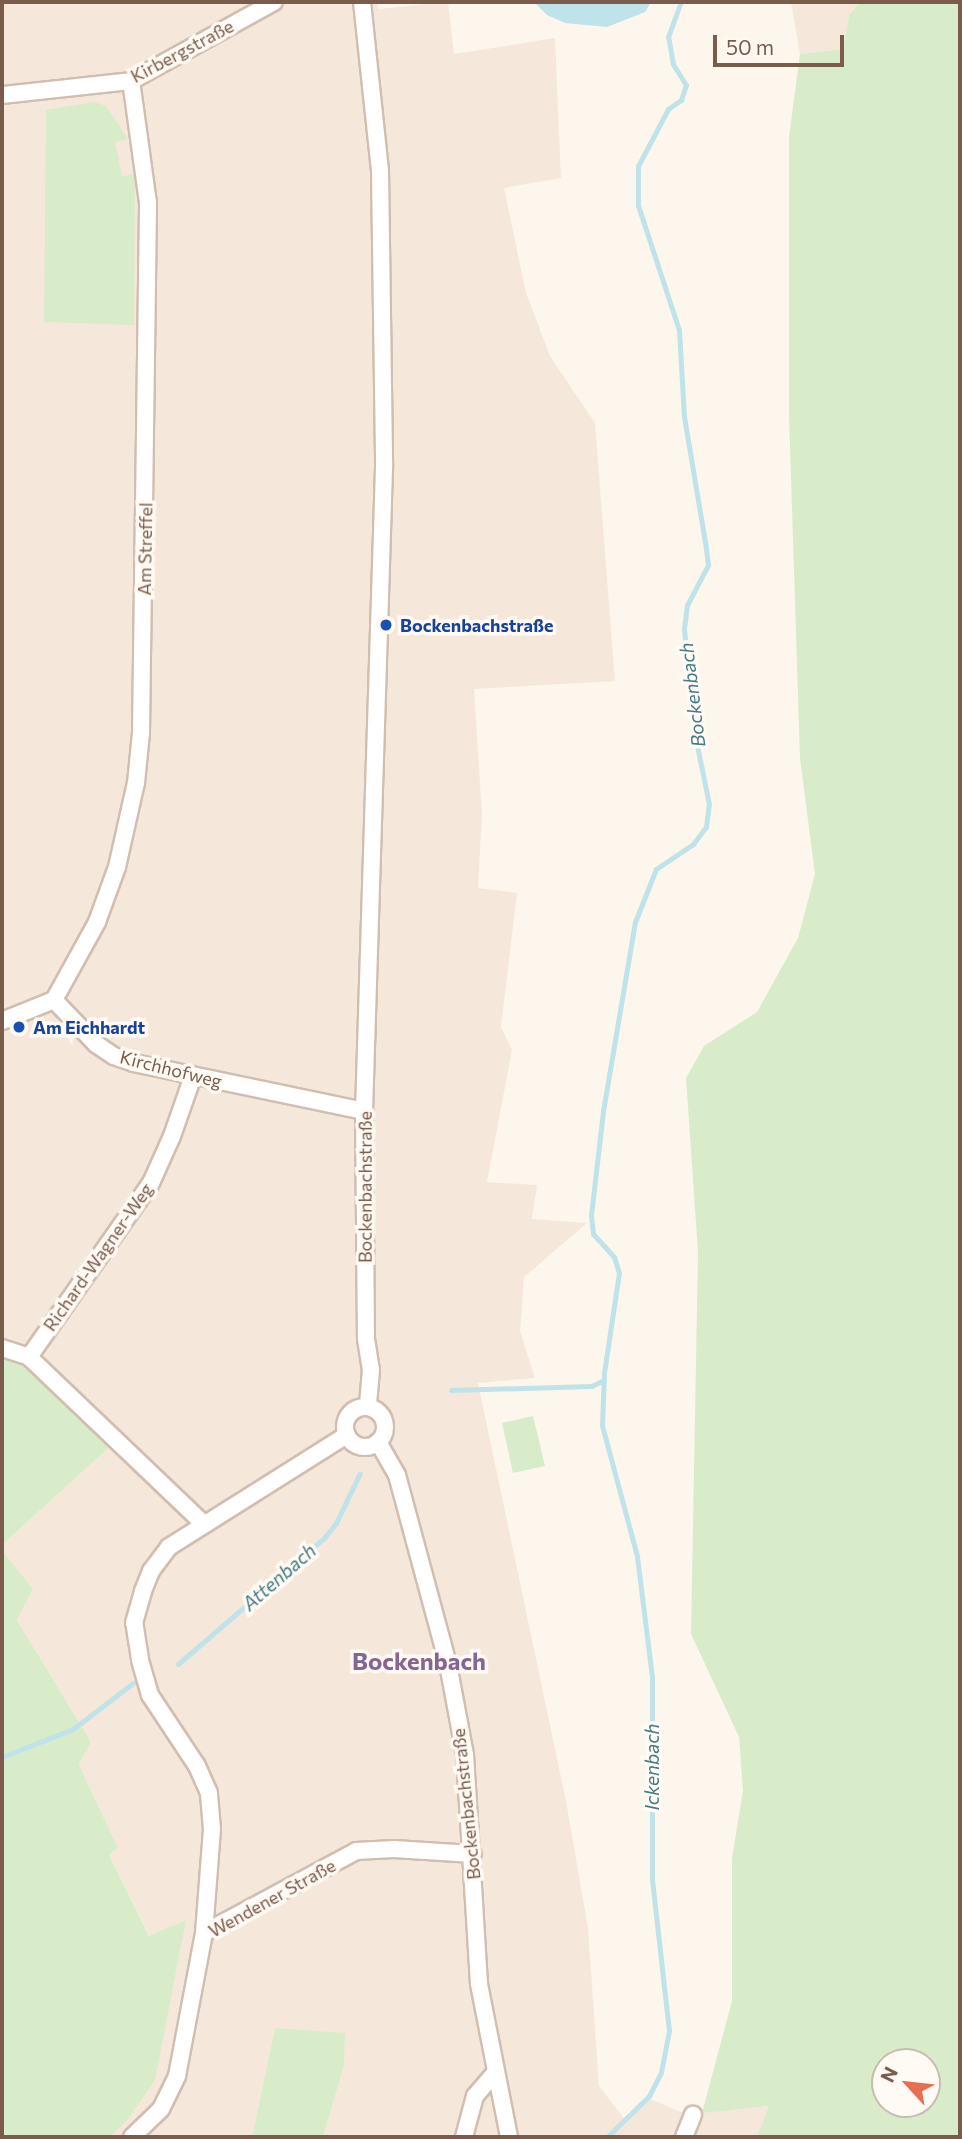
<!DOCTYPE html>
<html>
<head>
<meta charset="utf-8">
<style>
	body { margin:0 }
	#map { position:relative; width:962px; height:2139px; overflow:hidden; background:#fdf6ec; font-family:Commissioner,sans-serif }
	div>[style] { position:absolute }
	.residential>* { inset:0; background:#f5e8da }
	.green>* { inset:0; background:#d8ecc9 }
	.water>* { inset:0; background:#bfe3e8 }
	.stream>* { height:5px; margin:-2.5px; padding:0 2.5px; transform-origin:2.5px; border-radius:2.5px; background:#bfe3e8 }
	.roads { filter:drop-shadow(2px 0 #d1beb0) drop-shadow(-2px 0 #d1beb0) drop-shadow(0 2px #d1beb0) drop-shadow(0 -2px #d1beb0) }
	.street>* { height:16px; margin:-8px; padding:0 8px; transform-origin:8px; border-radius:8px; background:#fff }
	.street>.ring { margin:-8px; padding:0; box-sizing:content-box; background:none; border:16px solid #fff; border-radius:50% }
	.dots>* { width:19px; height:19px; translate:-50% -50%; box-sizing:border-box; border:4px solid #fffaf3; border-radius:50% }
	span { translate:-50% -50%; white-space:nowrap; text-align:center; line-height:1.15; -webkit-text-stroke:7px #fffaf3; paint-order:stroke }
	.street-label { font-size:18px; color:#7a5c4d }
	.transit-label { font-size:18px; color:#164399; font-weight:700 }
	.left { translate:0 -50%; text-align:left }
	.water-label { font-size:19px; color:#437c86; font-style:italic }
	.district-label { font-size:24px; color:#846695; font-weight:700 }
	.frame { position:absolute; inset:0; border:4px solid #7a5c4d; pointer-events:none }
	.north { position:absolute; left:871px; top:2048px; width:70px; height:70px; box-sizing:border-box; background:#fffaf3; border:2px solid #cabbb1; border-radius:50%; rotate:297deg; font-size:19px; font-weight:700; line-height:28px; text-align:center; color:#7a5c4d }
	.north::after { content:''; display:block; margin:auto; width:24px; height:32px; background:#e76f51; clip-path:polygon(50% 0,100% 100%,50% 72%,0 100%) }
	.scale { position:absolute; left:713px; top:35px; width:131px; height:32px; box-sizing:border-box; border:4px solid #7a5c4d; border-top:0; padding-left:9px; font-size:21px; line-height:24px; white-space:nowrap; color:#7a5c4d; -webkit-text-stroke:5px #fffaf3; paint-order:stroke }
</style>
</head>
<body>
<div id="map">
	<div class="residential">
		<div style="clip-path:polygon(2px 2px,377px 2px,379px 9px,448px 2px,454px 54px,555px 38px,561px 178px,504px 188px,526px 293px,550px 356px,595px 423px,615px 681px,474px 689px,482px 814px,478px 888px,517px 893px,501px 1027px,512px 1050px,487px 1182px,537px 1185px,532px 1219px,587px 1223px,524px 1277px,520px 1331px,535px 1378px,478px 1383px,566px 1801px,588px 1928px,599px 2086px,626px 2121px,650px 2099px,686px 2114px,770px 2106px,757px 2137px,323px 2137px,344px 2066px,275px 2028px,252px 2137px,110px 2137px,126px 2122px,185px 1920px,150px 1937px,109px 1855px,118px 1848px,79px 1765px,91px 1742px,17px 1620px,33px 1589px,2px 1550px,2px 1545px,114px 1443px,2px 1350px)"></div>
		<div style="clip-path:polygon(791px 2px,860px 2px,849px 15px,843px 49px,800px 54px)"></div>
	</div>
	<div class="green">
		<div style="clip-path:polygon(evenodd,860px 2px,960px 2px,960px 2137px,757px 2137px,769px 2106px,702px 2113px,732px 2001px,732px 1858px,743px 1791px,739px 1737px,691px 1634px,698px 1253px,686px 1078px,704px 1046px,757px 1012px,798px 938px,815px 874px,800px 758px,789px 415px,789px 137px,800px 54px,843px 49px,849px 15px,860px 2px,927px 2062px,927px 2104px,885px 2104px,885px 2062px,927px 2062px)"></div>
		<div style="clip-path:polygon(94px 102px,106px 106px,128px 139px,115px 142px,122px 176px,135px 174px,134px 325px,44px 322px,46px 110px)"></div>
		<div style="clip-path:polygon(2px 1356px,33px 1365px,114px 1443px,2px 1545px)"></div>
		<div style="clip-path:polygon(533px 1416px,545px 1466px,513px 1473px,502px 1423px)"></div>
		<div style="clip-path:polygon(2px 1550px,33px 1589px,17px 1620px,91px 1742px,79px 1765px,118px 1848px,109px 1855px,149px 1936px,186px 1920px,155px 2080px,126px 2122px,110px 2137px,2px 2137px)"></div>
		<div style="clip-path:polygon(275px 2028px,345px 2033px,344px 2066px,323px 2137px,252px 2137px)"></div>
	</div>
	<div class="water">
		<div style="clip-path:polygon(534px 2px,651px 2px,645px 12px,607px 27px,565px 23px,547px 15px)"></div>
	</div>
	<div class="stream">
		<div style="left:451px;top:1390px;width:141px;rotate:-1.6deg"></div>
		<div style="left:592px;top:1386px;width:13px;rotate:-27deg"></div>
		<div style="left:178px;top:1664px;width:193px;rotate:-40.8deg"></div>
		<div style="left:324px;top:1538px;width:19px;rotate:-51deg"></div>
		<div style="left:336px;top:1523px;width:55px;rotate:-64.4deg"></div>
		<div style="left:2px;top:1757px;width:76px;rotate:-21.5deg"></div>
		<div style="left:73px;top:1729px;width:76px;rotate:-37.5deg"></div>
		<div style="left:607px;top:2137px;width:59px;rotate:-44.3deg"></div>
		<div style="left:649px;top:2096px;width:27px;rotate:-63deg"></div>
		<div style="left:661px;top:2072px;width:42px;rotate:-79deg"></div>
		<div style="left:669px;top:2031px;width:152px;rotate:-96.4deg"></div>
		<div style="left:652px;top:1880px;width:203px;rotate:-90deg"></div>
		<div style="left:652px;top:1677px;width:122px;rotate:-97.1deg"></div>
		<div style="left:637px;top:1556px;width:136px;rotate:-105deg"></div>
		<div style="left:602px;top:1425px;width:52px;rotate:-87.8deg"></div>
		<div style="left:604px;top:1373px;width:101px;rotate:-81.5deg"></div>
		<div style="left:619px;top:1273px;width:17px;rotate:-107deg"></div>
		<div style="left:614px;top:1257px;width:31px;rotate:-132deg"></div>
		<div style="left:593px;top:1234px;width:19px;rotate:-96deg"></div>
		<div style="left:591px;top:1215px;width:105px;rotate:-83.4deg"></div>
		<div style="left:603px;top:1111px;width:192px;rotate:-80.4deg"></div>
		<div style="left:635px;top:922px;width:57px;rotate:-68.4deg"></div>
		<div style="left:656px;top:869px;width:45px;rotate:-34deg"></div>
		<div style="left:693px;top:844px;width:21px;rotate:-53deg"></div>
		<div style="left:706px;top:827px;width:23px;rotate:-83deg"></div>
		<div style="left:709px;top:804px;width:75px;rotate:-101.6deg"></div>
		<div style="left:694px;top:731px;width:102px;rotate:-95.6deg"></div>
		<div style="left:684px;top:629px;width:24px;rotate:-83deg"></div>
		<div style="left:687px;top:605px;width:45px;rotate:-62.3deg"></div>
		<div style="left:708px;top:565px;width:23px;rotate:-97deg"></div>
		<div style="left:705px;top:542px;width:127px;rotate:-99.5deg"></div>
		<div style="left:684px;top:417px;width:87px;rotate:-93.3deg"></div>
		<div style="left:679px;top:330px;width:132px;rotate:-108.2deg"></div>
		<div style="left:638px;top:205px;width:39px;rotate:-90deg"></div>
		<div style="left:638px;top:166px;width:64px;rotate:-62.2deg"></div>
		<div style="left:668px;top:109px;width:16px;rotate:-35deg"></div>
		<div style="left:681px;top:100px;width:16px;rotate:-72deg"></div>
		<div style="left:686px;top:85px;width:25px;rotate:-122deg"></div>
		<div style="left:673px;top:64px;width:27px;rotate:-100deg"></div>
		<div style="left:668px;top:37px;width:37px;rotate:-70deg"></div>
	</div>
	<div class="roads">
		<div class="street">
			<div style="left:362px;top:2px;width:169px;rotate:83.9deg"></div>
			<div style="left:380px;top:170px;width:298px;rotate:89.2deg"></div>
			<div style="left:384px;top:468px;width:643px;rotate:91.78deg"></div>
			<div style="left:364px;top:1111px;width:228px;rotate:89.5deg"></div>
			<div style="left:366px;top:1339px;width:31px;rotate:81deg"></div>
			<div style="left:371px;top:1370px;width:37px;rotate:95deg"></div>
			<div style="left:2px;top:95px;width:130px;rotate:-6.2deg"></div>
			<div style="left:131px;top:81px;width:163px;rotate:-28.9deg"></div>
			<div style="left:54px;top:1000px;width:89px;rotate:-61.1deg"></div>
			<div style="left:97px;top:922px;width:59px;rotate:-70deg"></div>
			<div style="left:117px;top:867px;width:86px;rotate:-77.3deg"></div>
			<div style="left:136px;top:783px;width:50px;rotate:-84.3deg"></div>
			<div style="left:141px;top:733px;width:530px;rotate:-89.24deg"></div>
			<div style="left:148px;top:203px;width:123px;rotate:-97.9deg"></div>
			<div style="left:2px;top:1021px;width:56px;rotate:-22deg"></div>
			<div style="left:54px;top:1000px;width:61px;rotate:46.3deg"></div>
			<div style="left:96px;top:1044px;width:22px;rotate:34deg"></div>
			<div style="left:114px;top:1056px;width:21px;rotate:19deg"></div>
			<div style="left:134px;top:1063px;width:235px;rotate:11.8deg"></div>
			<div style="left:2px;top:1348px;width:28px;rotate:18deg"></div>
			<div style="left:29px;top:1357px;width:240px;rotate:43.7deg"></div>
			<div style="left:29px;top:1357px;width:213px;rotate:-55deg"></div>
			<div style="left:151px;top:1183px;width:51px;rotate:-65.9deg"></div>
			<div style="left:172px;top:1136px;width:64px;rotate:-70.7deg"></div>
			<div class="ring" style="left:345px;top:1407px;width:24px;height:24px"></div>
			<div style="left:378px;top:1442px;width:38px;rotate:60deg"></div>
			<div style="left:397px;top:1475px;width:196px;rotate:74.9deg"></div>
			<div style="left:448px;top:1664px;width:93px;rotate:79.4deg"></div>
			<div style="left:465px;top:1755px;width:229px;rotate:86.5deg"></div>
			<div style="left:479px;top:1984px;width:156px;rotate:78.9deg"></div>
			<div style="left:204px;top:1933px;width:173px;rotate:-28.3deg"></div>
			<div style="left:356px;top:1851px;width:38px;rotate:-3deg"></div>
			<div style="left:394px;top:1849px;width:79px;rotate:3.6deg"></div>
			<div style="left:132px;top:2137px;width:40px;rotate:-44deg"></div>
			<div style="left:161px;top:2109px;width:37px;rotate:-64deg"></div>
			<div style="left:177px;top:2076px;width:146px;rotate:-79.3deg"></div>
			<div style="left:204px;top:1933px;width:104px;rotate:-85.6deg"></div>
			<div style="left:212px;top:1829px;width:36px;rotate:-95deg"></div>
			<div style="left:209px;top:1793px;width:30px;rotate:-114deg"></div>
			<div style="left:197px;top:1766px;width:85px;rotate:-123.5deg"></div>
			<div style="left:150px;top:1695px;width:37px;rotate:-106deg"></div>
			<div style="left:140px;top:1659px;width:36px;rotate:-99deg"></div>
			<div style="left:134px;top:1623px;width:33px;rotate:-74deg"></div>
			<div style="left:143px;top:1591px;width:22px;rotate:-68deg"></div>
			<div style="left:151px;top:1571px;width:30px;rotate:-53deg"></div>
			<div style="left:169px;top:1547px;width:210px;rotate:-32.2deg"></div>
			<div style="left:464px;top:2137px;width:42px;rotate:-75deg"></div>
			<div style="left:475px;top:2096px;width:30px;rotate:-49deg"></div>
			<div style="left:684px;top:2137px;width:24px;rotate:-68deg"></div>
		</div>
	</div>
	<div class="dots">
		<div style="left:386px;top:625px;background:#1a4fb4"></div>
		<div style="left:19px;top:1027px;background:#1a4fb4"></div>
	</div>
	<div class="street-label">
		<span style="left:182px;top:51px;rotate:-28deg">Kirbergstraße</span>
		<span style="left:145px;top:549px;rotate:-89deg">Am Streffel</span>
		<span style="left:171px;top:1069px;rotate:14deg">Kirchhofweg</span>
		<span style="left:365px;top:1187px;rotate:-90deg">Bockenbachstraße</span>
		<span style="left:98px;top:1257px;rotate:-55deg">Richard-Wagner-Weg</span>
		<span style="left:466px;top:1804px;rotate:-96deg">Bockenbachstraße</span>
		<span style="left:272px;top:1898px;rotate:-29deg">Wendener Straße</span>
	</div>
	<div class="transit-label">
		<span class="left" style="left:400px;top:625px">Bockenbachstraße</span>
		<span class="left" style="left:33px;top:1027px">Am Eichhardt</span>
	</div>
	<div class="water-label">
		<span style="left:692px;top:695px;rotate:-97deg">Bockenbach</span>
		<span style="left:279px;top:1577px;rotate:-41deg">Attenbach</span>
		<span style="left:652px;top:1767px;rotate:-90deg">Ickenbach</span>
	</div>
	<div class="district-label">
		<span style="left:419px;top:1661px">Bockenbach</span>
	</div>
	<div class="frame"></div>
	<div class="north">N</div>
	<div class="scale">50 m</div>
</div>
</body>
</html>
